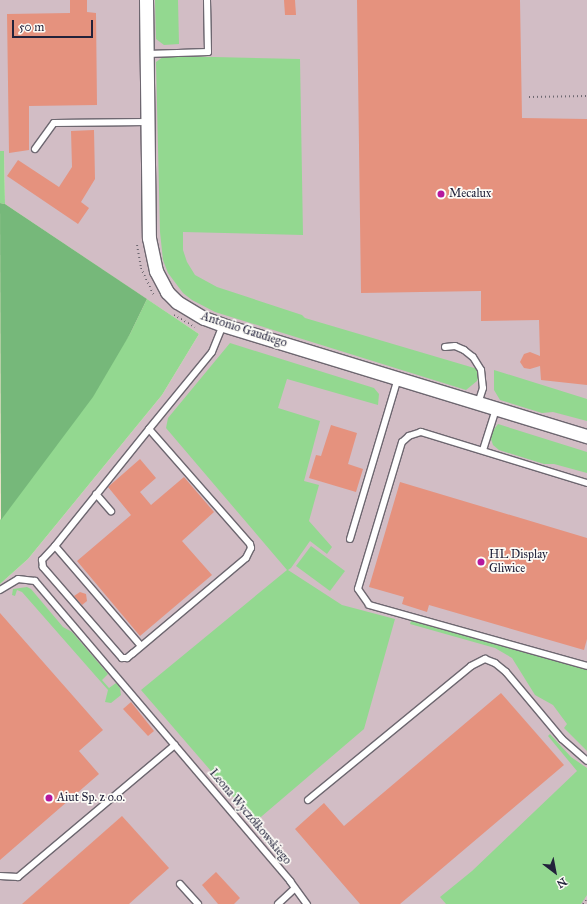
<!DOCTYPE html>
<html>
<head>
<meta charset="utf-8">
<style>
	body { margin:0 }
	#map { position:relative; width:587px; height:904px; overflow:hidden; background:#f7e7d2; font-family:"IM FELL Great Primer",serif }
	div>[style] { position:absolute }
	.industrial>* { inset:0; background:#d2bdc5 }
	.green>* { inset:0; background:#93d890 }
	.forest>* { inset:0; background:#76b87a }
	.building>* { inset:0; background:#e5927e }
	.path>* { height:2px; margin-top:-1px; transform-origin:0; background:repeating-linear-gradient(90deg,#6d6770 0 1px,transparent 0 4px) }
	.roads { filter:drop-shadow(1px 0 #6d6770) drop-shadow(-1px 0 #6d6770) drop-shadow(0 1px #6d6770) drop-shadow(0 -1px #6d6770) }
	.lane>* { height:6px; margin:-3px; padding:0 3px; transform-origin:3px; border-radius:3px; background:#fff }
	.street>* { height:13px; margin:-6.5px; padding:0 6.5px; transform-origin:6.5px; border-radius:6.5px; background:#fff }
	.dots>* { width:11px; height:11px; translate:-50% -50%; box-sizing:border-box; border:2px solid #fdfcf7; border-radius:50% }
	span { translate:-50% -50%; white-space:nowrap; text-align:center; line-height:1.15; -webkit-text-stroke:3.5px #fdfcf7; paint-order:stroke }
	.poi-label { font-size:12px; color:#22223b }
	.left { translate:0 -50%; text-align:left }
	.street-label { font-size:12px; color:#22223b }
	.north { position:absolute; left:535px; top:852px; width:40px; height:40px; -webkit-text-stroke:3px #fdfcf7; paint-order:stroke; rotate:148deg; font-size:11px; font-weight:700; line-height:16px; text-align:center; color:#22223b }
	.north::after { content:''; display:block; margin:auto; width:14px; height:18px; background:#22223b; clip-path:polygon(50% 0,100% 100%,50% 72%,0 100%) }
	.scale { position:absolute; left:12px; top:20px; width:81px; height:18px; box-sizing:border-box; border:2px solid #22223b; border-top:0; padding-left:5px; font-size:12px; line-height:14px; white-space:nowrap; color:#22223b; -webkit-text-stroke:3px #fdfcf7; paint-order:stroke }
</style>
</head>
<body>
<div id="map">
	<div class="industrial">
		<div style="clip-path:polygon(0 0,587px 0,587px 904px,0 904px,0 584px,28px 559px,46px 537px,162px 395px,199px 334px,5px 204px,4px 151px,0 151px)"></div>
	</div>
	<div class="green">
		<div style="clip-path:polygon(155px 0,178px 0,179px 44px,164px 45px,156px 39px)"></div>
		<div style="clip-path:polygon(172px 56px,300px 59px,303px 235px,183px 232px,183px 250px,187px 262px,195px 275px,217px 287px,302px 315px,305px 318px,481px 370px,477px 381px,466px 390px,215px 312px,192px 300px,183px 293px,168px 273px,163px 260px,160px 232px,156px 62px,163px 57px)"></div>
		<div style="clip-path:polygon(0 151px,4px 151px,5px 204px,0 203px)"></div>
		<div style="clip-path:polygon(147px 299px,199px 334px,162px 395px,28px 559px,0 584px,0 520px,130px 334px)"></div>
		<div style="clip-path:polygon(230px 343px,374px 388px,379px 394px,378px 405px,287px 379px,278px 408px,320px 421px,304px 481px,319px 485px,309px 521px,332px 547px,327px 554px,310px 541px,291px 568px,288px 570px,342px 605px,395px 619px,364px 729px,255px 822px,141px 690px,287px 570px,166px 428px,168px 418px)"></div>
		<div style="clip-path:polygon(494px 370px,587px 399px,587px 421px,553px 412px,542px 413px,500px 400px,494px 390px)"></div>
		<div style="clip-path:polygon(498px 424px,587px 452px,587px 473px,554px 464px,544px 464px,499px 450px,493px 445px,491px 439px,492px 432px)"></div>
		<div style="clip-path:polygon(311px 546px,345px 571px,330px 591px,296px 566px)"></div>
		<div style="clip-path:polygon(27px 587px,31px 589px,63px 627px,72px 632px,108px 674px,102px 680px,109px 688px,116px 683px,120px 688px,121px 695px,111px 703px,105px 702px,108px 690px,22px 592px,17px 590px,15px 596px,12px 595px,13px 589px)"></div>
		<div style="clip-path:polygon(411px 621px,587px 670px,587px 751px,564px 728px,567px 724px,553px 705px,535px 695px,512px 658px,495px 648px,410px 624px)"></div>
		<div style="clip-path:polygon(550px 734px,571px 757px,587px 768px,587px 895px,581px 904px,446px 904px,440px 897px,472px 871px,577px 771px,548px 736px)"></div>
	</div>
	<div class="forest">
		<div style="clip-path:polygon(0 203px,5px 204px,147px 299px,130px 334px,93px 397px,1px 520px)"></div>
	</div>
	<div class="building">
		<div style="clip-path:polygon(70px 0,87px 0,87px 12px,96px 13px,97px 105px,29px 106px,29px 150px,9px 153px,7px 14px,70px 13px)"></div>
		<div style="clip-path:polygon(284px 0,295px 0,296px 15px,285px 15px)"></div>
		<div style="clip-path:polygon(357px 0,520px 0,522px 118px,587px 119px,587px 385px,541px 380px,540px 366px,530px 369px,524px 368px,520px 362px,524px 354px,530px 352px,540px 356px,539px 320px,481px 321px,481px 291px,361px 293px)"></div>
		<div style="clip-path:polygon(94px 130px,95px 179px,81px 202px,89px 208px,78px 224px,7px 176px,18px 160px,59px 187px,72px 167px,71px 131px)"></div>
		<div style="clip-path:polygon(331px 425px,357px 433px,348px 464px,363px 469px,356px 492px,309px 478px,316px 455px,321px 456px)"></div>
		<div style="clip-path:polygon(140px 459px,156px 478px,140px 492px,151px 505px,184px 477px,214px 512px,182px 541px,212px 575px,140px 636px,77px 561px,131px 515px,108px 487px)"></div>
		<div style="clip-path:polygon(400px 482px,587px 538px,587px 639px,584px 650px,429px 605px,427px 612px,402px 604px,404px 597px,369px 587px)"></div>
		<div style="clip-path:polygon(80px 592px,86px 594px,87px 601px,82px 605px,74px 596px)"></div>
		<div style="clip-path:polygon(0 613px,103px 730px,79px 751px,99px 774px,0 860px)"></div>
		<div style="clip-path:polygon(501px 693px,564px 765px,400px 904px,360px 904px,295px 829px,324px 803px,344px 826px)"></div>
		<div style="clip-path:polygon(131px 702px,154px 731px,148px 736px,123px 709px)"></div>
		<div style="clip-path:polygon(122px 816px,169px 868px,129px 904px,22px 904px)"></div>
		<div style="clip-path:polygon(216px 872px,240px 898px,234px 904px,218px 904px,202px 885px)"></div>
	</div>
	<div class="path">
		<div style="left:529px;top:97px;width:58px;rotate:-1deg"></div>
		<div style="left:137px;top:245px;width:23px;rotate:80deg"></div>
		<div style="left:141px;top:268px;width:29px;rotate:65deg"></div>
		<div style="left:174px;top:315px;width:24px;rotate:30deg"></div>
		<div style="left:583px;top:904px;width:7px;rotate:-56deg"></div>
	</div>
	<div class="roads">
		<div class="lane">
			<div style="left:147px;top:54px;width:61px;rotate:-1.9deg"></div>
			<div style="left:208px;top:52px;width:52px;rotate:-91.1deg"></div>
			<div style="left:35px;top:149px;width:32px;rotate:-54deg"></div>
			<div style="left:54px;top:123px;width:93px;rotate:-0.6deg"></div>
			<div style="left:445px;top:347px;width:10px;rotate:-6deg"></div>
			<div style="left:455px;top:346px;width:10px;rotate:24deg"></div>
			<div style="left:464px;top:350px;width:11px;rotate:38deg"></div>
			<div style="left:473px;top:357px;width:15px;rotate:58deg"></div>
			<div style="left:481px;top:370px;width:18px;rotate:84deg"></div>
			<div style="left:483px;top:388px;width:16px;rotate:108deg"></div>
			<div style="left:149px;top:429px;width:153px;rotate:48.7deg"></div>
			<div style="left:250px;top:544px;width:4px;rotate:76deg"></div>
			<div style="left:251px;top:548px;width:11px;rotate:117deg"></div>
			<div style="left:246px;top:558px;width:148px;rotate:139.9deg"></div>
			<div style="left:133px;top:653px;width:8px;rotate:140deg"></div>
			<div style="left:127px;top:658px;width:5px;rotate:180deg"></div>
			<div style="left:122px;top:658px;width:121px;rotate:-131deg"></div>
			<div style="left:43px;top:567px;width:7px;rotate:-98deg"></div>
			<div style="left:42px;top:560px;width:19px;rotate:-47deg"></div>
			<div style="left:55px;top:546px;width:150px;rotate:-51.2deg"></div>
			<div style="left:149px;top:429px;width:99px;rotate:-50.7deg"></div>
			<div style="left:212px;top:352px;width:29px;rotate:-68deg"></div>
			<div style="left:483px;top:450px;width:43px;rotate:-72.4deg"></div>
			<div style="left:587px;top:483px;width:174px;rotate:-162.9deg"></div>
			<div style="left:421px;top:432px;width:13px;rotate:162deg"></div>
			<div style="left:409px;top:436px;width:9px;rotate:139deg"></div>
			<div style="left:402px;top:442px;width:153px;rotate:106.7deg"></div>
			<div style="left:358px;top:589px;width:19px;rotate:55deg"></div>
			<div style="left:369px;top:605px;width:226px;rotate:15.6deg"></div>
			<div style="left:96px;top:494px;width:23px;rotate:49deg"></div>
			<div style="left:350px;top:539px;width:168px;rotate:-73.4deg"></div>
			<div style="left:55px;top:546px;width:132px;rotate:49.3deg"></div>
			<div style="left:0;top:590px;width:21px;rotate:-31deg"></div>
			<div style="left:18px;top:579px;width:17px;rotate:7deg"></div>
			<div style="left:35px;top:581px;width:394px;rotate:49.6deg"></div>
			<div style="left:290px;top:881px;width:29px;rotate:54deg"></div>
			<div style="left:308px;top:800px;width:211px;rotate:-39.4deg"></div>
			<div style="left:471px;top:666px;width:16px;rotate:-27deg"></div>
			<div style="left:485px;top:659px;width:11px;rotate:22deg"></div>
			<div style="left:495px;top:663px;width:14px;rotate:39deg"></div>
			<div style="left:506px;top:672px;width:87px;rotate:50.1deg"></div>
			<div style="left:562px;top:739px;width:33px;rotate:41deg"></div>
			<div style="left:0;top:876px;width:18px;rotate:3deg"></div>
			<div style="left:18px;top:877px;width:205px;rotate:-40.1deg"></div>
			<div style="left:180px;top:884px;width:27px;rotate:48deg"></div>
			<div style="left:278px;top:904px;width:22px;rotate:-43deg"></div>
		</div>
		<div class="street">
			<div style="left:146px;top:0;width:238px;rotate:89.3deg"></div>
			<div style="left:149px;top:238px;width:34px;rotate:78deg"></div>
			<div style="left:156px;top:271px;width:24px;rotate:62deg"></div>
			<div style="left:167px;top:292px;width:14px;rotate:45deg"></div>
			<div style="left:177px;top:302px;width:31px;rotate:31deg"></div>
			<div style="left:204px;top:318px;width:20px;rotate:20deg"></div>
			<div style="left:223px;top:325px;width:381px;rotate:17deg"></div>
		</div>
	</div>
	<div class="dots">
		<div style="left:441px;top:194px;background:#b5179e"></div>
		<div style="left:481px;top:562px;background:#b5179e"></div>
		<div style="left:49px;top:798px;background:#b5179e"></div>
	</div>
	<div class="poi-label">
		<span class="left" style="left:449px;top:194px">Mecalux</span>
		<span class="left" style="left:489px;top:562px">HL Display<br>Gliwice</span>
		<span class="left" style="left:57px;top:798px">Aiut Sp. z o.o.</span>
	</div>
	<div class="street-label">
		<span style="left:244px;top:330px;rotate:18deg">Antonio Gaudiego</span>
		<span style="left:250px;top:817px;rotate:50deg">Leona Wyczółkowskiego</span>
	</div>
	<div class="north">N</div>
	<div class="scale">50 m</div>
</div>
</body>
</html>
